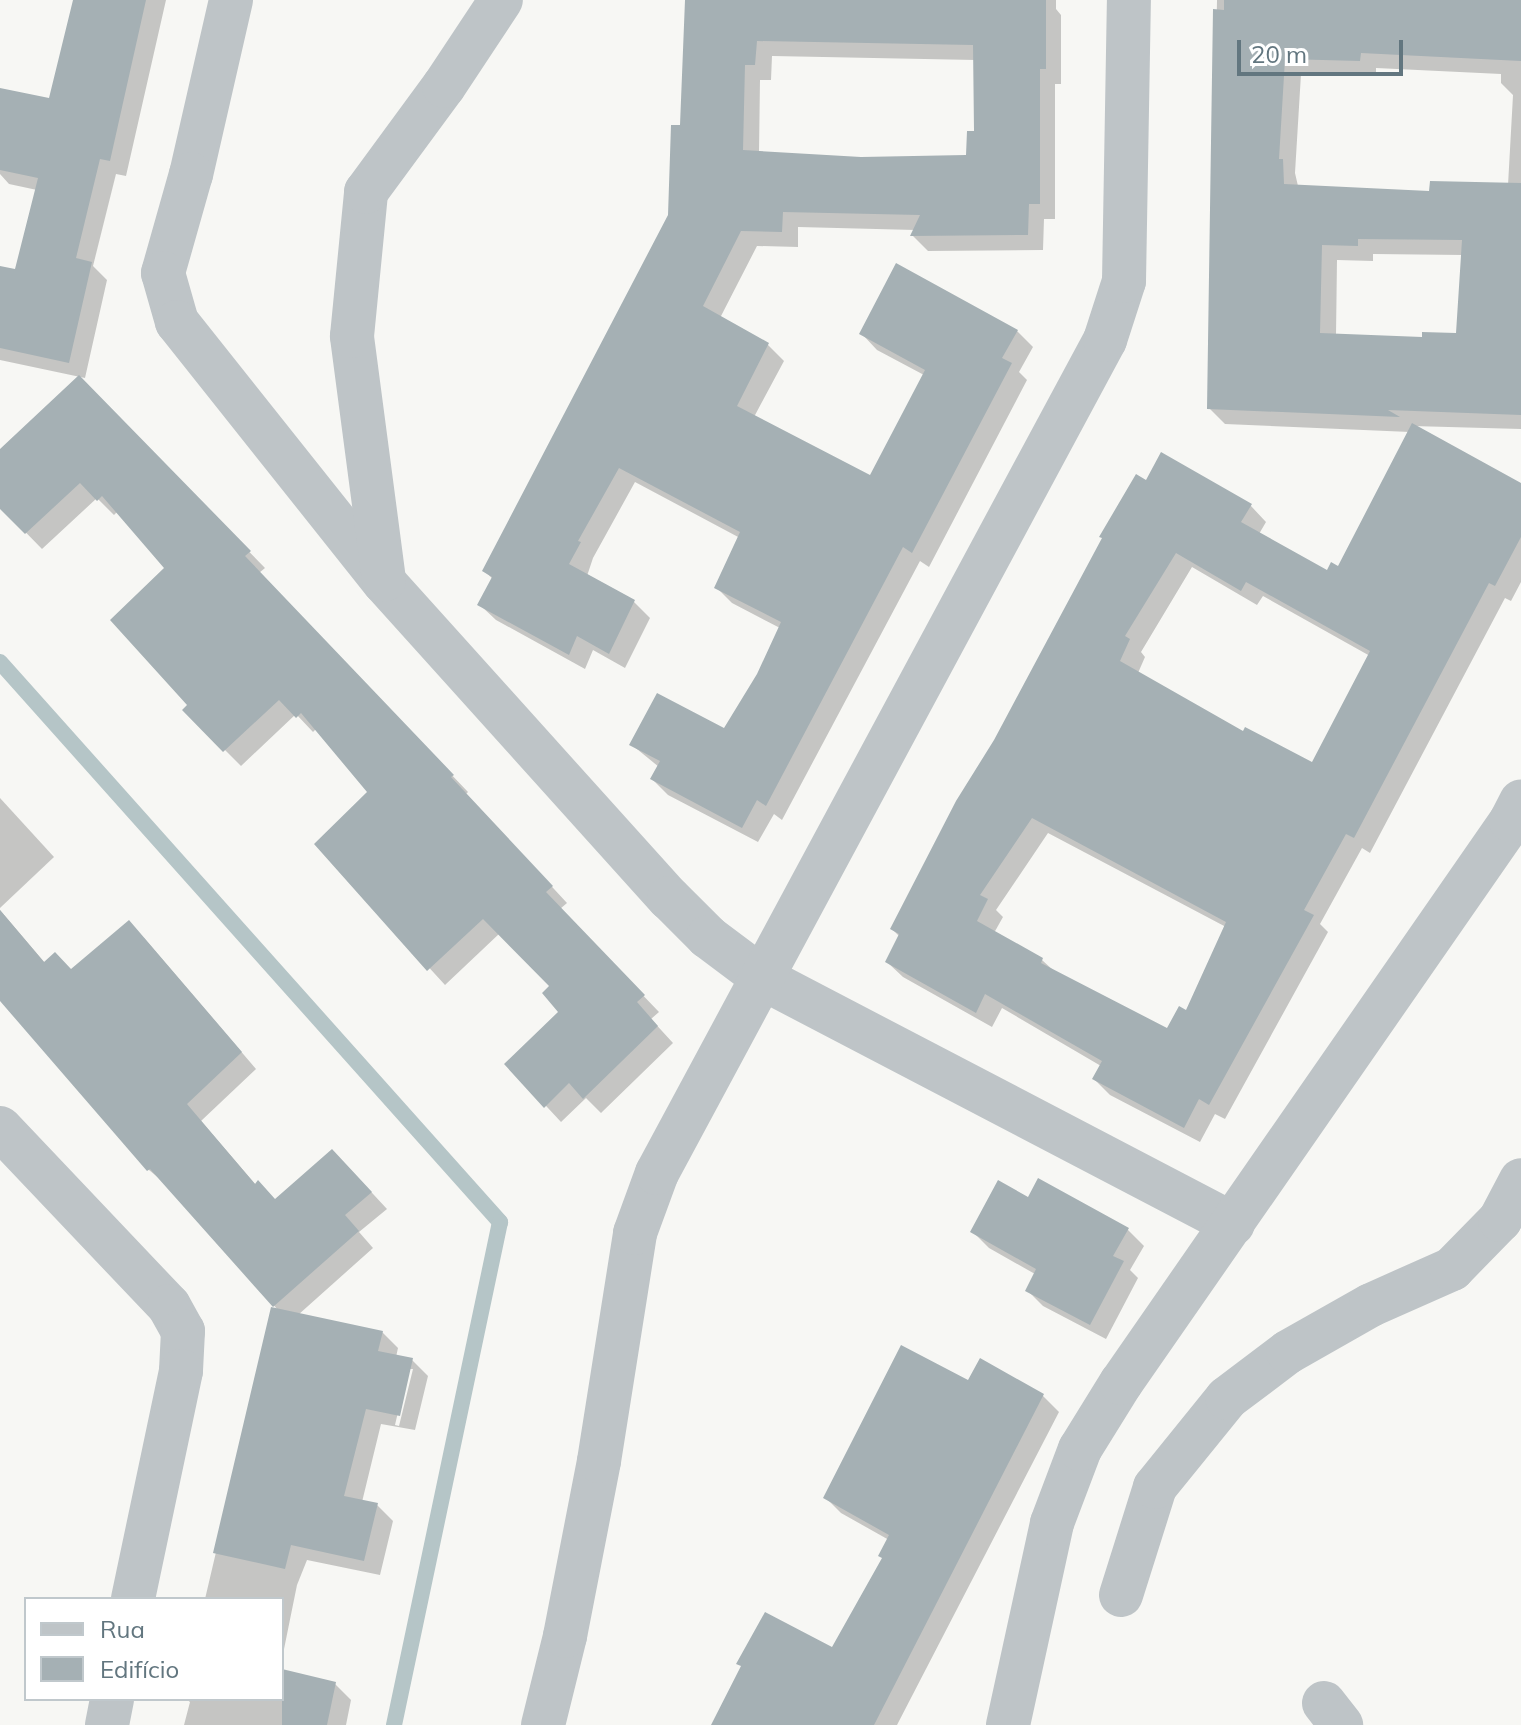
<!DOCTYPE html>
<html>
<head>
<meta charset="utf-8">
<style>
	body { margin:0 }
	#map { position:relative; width:1521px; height:1725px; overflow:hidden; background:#f7f7f4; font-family:Mulish,sans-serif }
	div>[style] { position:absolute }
	.shadow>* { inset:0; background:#0003 }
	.stream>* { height:16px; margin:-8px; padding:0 8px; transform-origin:8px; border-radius:8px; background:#b5c5c7 }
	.building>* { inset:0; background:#a5b0b4 }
	.minor>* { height:44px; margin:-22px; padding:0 22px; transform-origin:22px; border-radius:22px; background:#bec4c7 }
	span { translate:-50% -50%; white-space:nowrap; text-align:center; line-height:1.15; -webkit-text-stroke:8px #fff; paint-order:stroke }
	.legend { position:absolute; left:24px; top:1597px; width:260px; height:104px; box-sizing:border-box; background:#fff; border:2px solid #c0c8cc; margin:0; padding:10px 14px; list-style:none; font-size:24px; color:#62767f }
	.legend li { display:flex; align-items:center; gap:16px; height:40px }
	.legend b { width:40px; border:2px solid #c0c8cc }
	.scale { position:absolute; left:1237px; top:40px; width:166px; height:36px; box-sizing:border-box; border:4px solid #62767f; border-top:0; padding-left:10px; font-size:24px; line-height:28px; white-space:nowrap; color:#62767f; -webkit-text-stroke:6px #fff; paint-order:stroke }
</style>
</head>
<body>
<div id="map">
	<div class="shadow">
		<div style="clip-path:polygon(75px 0,166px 0,126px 176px,116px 174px,93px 266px,107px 280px,85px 378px,0 360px,0 268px,17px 272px,37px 190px,9px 184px,0 174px,0 90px,51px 101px)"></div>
		<div style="clip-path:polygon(evenodd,686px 0,1056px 0,1056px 9px,1061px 15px,1061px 84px,1055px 84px,1055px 219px,1044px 219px,1043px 250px,928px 251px,912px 235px,915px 230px,798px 227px,798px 247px,757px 246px,720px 318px,768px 345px,784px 361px,754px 417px,871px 478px,924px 375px,877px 350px,862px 334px,1017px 331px,1033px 347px,1019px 372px,1027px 380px,929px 567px,920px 561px,782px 820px,774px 814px,758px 842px,668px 795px,652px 779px,659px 767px,632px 745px,725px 730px,758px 675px,780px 628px,732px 603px,716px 587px,740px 538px,635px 482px,593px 558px,587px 576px,634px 602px,650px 618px,625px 668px,593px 650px,585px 669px,496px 620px,480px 605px,493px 579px,484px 571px,670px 216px,682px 127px,686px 0,772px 56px,975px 60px,976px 133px,968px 157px,860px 159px,759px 153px,760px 80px,771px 80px,772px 56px)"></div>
		<div style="clip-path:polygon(evenodd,1217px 0,1521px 0,1521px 429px,1412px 426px,1521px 485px,1521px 582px,1511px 601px,1505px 598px,1370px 853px,1362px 848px,1320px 924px,1328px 932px,1225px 1119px,1215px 1114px,1200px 1142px,1110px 1095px,1094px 1079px,1101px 1066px,1002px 1008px,992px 1027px,903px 977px,887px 962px,900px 937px,892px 929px,1146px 482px,1251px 506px,1266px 522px,1259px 534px,1328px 573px,1339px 568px,1410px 432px,1225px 424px,1209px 408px,1217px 0,1376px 68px,1501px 74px,1501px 83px,1513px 95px,1508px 185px,1431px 193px,1298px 186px,1295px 173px,1301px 74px,1376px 76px,1376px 68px,1217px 0,1373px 254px,1463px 255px,1457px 335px,1424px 339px,1336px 336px,1337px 260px,1373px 261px,1373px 254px,1217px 0,1192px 567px,1257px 605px,1263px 596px,1370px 656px,1313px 764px,1244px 733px,1138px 673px,1145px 657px,1141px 652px,1192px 567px,1217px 0,1048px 833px,1226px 927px,1187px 1013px,1168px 1030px,1054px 971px,1042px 960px,994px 933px,1003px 917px,996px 910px,1048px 833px)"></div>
		<div style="clip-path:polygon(79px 377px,265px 568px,259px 573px,468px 792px,466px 794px,567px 903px,560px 909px,659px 1012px,651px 1019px,673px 1043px,601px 1113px,586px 1098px,561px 1122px,507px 1064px,561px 1012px,552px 986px,500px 933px,445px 985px,316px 844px,370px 792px,317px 728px,313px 732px,296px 714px,241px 766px,185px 710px,190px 705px,166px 568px,118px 511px,114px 515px,97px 498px,42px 549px,0 506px,0 451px)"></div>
		<div style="clip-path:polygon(0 798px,54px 857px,0 908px)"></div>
		<div style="clip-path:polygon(evenodd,0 910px,45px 963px,71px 972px,144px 938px,256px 1069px,201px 1121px,256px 1185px,276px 1201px,348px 1167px,387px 1209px,359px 1232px,373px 1248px,298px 1315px,382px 1332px,398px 1348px,396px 1357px,412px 1360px,428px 1376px,415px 1430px,381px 1424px,362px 1502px,377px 1505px,393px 1521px,380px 1575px,307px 1560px,297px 1585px,282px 1659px,282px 1599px,205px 1599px,273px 1309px,278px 1310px,166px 1184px,149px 1170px,0 999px,0 910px,408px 1369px,413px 1369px,399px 1426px,395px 1425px,408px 1369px)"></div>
		<div style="clip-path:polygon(1029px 1199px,1128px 1230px,1144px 1246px,1130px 1270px,1138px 1278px,1106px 1339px,1043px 1306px,1027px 1290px,1035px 1274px,989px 1248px,973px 1232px)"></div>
		<div style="clip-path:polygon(968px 1382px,1043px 1396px,1059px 1412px,897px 1725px,713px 1725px,833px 1650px,883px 1559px,889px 1540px,841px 1513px,825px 1497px)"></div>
		<div style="clip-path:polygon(282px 1671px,335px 1684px,351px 1700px,346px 1725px,184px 1725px,190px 1702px,186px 1699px,282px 1699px)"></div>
	</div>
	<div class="stream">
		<div style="left:0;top:662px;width:751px;rotate:48.24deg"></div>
		<div style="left:500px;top:1222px;width:514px;rotate:101.9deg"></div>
	</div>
	<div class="building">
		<div style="clip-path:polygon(73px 0,146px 0,110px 161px,100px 159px,76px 258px,92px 262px,69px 363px,0 348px,0 266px,15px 269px,38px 178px,0 170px,0 88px,49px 98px)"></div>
		<div style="clip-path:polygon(evenodd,685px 0,1046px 0,1046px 69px,1040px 69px,1040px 204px,1029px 204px,1028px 235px,910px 236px,920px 215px,783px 212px,782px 232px,741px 231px,703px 306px,769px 343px,737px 406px,870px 475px,925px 370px,859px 334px,896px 263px,1018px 330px,1002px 358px,1012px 363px,912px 553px,903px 547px,766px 806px,757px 800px,742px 828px,650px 779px,660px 761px,629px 745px,657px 693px,724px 728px,757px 674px,781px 622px,714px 588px,740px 532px,619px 468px,578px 541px,581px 542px,569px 564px,635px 600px,609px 654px,577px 636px,569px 655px,477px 605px,492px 577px,482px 571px,668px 215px,671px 125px,680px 125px,685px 0,757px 41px,973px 45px,974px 131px,967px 131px,966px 155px,861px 157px,743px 150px,745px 65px,755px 65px,757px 41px)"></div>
		<div style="clip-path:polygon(evenodd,1224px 0,1521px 0,1521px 61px,1361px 53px,1360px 61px,1285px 59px,1279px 159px,1283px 159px,1284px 184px,1429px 191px,1430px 181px,1521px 183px,1521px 415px,1388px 410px,1400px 417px,1207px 409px,1213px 9px,1224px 10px,1224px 0,1358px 239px,1462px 240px,1456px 333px,1422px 332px,1422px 337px,1320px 333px,1322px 245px,1358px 246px,1358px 239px)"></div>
		<div style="clip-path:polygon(79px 375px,251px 551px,245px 556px,454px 775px,451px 777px,553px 886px,546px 892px,645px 995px,637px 1002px,658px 1026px,583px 1099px,569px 1083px,544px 1108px,504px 1064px,558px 1012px,542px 993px,549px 986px,483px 919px,427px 971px,314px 844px,367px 792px,301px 713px,296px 718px,279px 700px,223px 752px,182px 710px,187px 705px,110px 620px,164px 568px,102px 496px,97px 501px,80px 483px,25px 534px,0 509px,0 449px)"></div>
		<div style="clip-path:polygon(evenodd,1412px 423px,1521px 483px,1521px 537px,1495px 586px,1489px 583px,1354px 838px,1346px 834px,1304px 910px,1314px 915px,1209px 1105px,1199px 1099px,1184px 1128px,1092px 1079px,1102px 1061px,985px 994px,976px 1013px,885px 962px,899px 934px,890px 929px,956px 801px,994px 740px,1102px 538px,1099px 537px,1136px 474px,1146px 480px,1161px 452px,1252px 504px,1241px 522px,1327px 570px,1331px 562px,1338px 566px,1412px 423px,1176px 553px,1241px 591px,1246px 582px,1370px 651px,1312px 762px,1245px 727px,1243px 731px,1120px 661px,1130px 639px,1125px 636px,1176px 553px,1412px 423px,1032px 818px,1226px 922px,1186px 1010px,1179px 1006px,1167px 1028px,1041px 963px,1043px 958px,977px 921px,988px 899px,980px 895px,1032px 818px)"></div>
		<div style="clip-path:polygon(0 910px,44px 962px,55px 952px,71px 969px,129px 920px,242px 1052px,187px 1104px,255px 1184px,258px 1180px,275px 1199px,332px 1149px,372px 1192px,345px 1215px,359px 1231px,273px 1307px,150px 1169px,147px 1171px,0 1001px)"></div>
		<div style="clip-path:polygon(1038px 1178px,1129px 1228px,1113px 1256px,1124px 1261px,1090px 1325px,1025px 1291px,1036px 1269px,970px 1232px,998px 1180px,1028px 1197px)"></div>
		<div style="clip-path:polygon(271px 1307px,383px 1331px,378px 1351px,413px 1358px,400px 1416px,366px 1409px,344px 1496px,378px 1503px,364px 1561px,291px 1545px,285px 1569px,213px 1553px)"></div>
		<div style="clip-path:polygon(901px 1345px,968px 1380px,980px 1358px,1044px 1394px,874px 1725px,711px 1725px,741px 1666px,736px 1664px,765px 1612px,832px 1647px,882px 1558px,878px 1556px,889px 1535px,823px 1498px)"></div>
		<div style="clip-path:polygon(282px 1669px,336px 1682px,327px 1725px,282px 1725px)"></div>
	</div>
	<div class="minor">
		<div style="left:231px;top:0;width:179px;rotate:102.9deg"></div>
		<div style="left:191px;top:174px;width:103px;rotate:105.8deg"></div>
		<div style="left:163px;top:273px;width:51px;rotate:74.1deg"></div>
		<div style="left:177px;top:322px;width:332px;rotate:51.5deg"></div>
		<div style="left:384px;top:582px;width:426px;rotate:48deg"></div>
		<div style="left:669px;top:898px;width:55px;rotate:45deg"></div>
		<div style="left:708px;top:937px;width:70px;rotate:36.9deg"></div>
		<div style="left:764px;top:979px;width:529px;rotate:27.58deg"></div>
		<div style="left:384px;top:580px;width:246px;rotate:-97.5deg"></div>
		<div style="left:352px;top:336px;width:145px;rotate:-84.4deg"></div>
		<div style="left:366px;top:192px;width:132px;rotate:-53.7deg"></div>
		<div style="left:444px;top:86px;width:103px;rotate:-56.5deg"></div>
		<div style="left:0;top:1128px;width:245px;rotate:46.5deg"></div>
		<div style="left:169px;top:1306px;width:29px;rotate:61deg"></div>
		<div style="left:183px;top:1331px;width:40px;rotate:92.9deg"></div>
		<div style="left:181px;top:1371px;width:233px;rotate:101.9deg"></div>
		<div style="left:1121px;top:1595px;width:113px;rotate:-72.5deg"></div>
		<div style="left:1155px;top:1487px;width:114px;rotate:-51deg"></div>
		<div style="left:1227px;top:1398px;width:76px;rotate:-37deg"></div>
		<div style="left:1288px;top:1352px;width:95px;rotate:-29.5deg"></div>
		<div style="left:1371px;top:1305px;width:89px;rotate:-24deg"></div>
		<div style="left:1452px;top:1269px;width:69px;rotate:-45.6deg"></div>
		<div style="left:1500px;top:1220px;width:45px;rotate:-62.3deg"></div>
		<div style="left:1324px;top:1703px;width:28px;rotate:52deg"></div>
		<div style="left:107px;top:1725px;width:26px;rotate:-79deg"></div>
		<div style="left:543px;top:1725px;width:92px;rotate:-76.1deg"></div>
		<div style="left:565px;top:1636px;width:178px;rotate:-79deg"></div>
		<div style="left:599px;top:1461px;width:231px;rotate:-81deg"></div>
		<div style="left:635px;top:1233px;width:64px;rotate:-69.9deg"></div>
		<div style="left:657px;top:1173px;width:946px;rotate:-61.73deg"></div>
		<div style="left:1105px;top:340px;width:62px;rotate:-72.1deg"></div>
		<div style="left:1124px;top:281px;width:281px;rotate:-89deg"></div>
		<div style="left:1008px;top:1725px;width:207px;rotate:-77.7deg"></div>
		<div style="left:1052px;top:1523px;width:79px;rotate:-69.3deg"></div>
		<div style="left:1080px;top:1449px;width:78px;rotate:-58.2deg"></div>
		<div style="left:1121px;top:1383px;width:684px;rotate:-55.24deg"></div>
		<div style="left:1511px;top:821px;width:22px;rotate:-63deg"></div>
	</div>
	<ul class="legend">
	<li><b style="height:10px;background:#bec4c7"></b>Rua</li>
	<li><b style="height:22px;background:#a5b0b4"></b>Edifício</li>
	</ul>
	<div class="scale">20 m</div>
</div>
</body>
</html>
